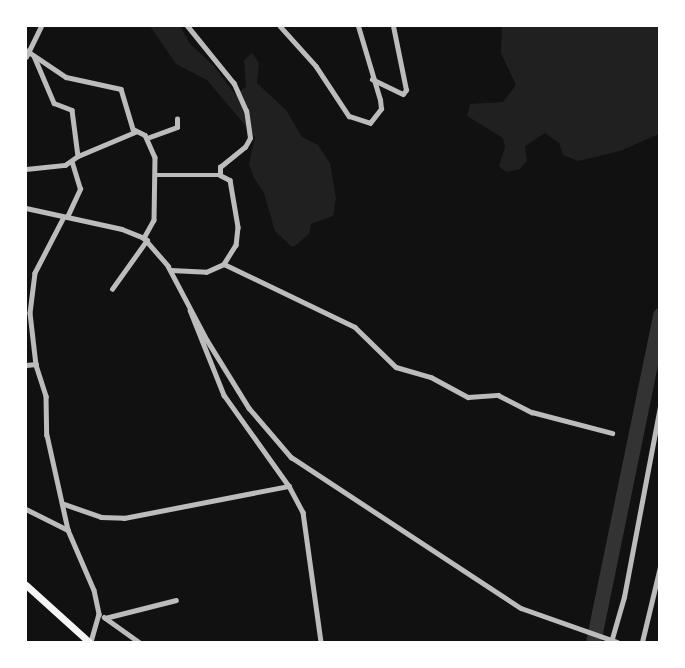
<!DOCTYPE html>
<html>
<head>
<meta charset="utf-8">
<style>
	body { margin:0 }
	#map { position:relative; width:685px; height:668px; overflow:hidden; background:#111; font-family:Cabin,sans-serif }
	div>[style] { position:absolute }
	.green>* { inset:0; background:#202020 }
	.river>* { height:15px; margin:-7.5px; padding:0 7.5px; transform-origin:7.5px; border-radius:7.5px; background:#333 }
	.minor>* { height:4.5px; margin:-2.25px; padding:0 2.25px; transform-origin:2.25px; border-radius:2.25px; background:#bcbcbc }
	.primary>* { height:7px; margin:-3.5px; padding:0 3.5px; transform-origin:3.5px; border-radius:3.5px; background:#f5f5f5 }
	span { translate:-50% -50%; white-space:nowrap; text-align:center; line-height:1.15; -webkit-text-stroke:4.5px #fff; paint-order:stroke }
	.frame { position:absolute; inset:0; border:27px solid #fff; pointer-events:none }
</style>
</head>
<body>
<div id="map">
	<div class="green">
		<div style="clip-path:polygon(150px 26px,180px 26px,190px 44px,213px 65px,235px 94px,246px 87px,244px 60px,252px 53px,259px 63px,257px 83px,286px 110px,302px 137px,318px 145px,330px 163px,336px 198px,333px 216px,311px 224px,309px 234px,296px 245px,292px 247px,275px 231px,264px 193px,254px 178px,249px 164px,255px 137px,207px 80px,176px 64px)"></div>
		<div style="clip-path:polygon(502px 26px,659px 26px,659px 134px,620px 151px,578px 161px,563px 155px,559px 143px,545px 133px,525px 146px,527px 161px,520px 169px,506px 172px,499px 166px,505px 147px,503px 138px,467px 116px,470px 104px,503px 102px,516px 85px,501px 53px)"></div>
	</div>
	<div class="river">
		<div style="left:593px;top:642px;width:334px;rotate:-78.4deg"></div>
	</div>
	<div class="minor">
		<div style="left:280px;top:26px;width:54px;rotate:48deg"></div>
		<div style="left:316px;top:66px;width:60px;rotate:56.6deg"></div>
		<div style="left:349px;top:116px;width:22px;rotate:18deg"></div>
		<div style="left:370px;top:123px;width:18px;rotate:-52deg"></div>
		<div style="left:381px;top:109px;width:9px;rotate:-96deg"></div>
		<div style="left:380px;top:100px;width:77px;rotate:-106.6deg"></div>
		<div style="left:26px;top:50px;width:48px;rotate:34deg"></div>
		<div style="left:66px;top:77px;width:56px;rotate:12.3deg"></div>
		<div style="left:121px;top:89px;width:42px;rotate:73.3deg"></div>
		<div style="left:133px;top:129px;width:13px;rotate:27deg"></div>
		<div style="left:145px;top:135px;width:24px;rotate:66deg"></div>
		<div style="left:155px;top:157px;width:63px;rotate:90.9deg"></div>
		<div style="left:154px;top:220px;width:21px;rotate:119deg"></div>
		<div style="left:34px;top:56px;width:51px;rotate:66.9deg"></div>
		<div style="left:54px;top:103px;width:19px;rotate:21deg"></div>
		<div style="left:72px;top:110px;width:46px;rotate:82.6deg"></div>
		<div style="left:26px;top:57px;width:34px;rotate:-64deg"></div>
		<div style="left:372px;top:79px;width:34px;rotate:26deg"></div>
		<div style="left:403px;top:94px;width:5px;rotate:-53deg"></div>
		<div style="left:406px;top:90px;width:65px;rotate:-101.5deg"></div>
		<div style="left:147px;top:138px;width:32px;rotate:-20deg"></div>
		<div style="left:177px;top:127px;width:8px;rotate:-90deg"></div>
		<div style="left:26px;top:169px;width:39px;rotate:-6deg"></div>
		<div style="left:65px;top:165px;width:16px;rotate:-35deg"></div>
		<div style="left:78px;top:156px;width:62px;rotate:-22.8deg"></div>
		<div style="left:156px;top:175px;width:64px"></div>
		<div style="left:220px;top:175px;width:8px;rotate:-90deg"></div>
		<div style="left:220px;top:167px;width:32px;rotate:-39deg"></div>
		<div style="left:245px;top:147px;width:10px;rotate:-61deg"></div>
		<div style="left:250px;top:138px;width:27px;rotate:-98deg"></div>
		<div style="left:246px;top:111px;width:30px;rotate:-114deg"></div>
		<div style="left:234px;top:84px;width:75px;rotate:-129deg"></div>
		<div style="left:220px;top:175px;width:11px;rotate:27deg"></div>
		<div style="left:230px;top:180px;width:48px;rotate:80.3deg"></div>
		<div style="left:238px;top:227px;width:18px;rotate:96deg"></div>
		<div style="left:236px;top:245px;width:22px;rotate:122deg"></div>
		<div style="left:224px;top:264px;width:145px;rotate:25.7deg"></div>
		<div style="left:355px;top:327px;width:57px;rotate:44.3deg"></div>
		<div style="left:396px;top:367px;width:36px;rotate:16deg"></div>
		<div style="left:431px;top:377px;width:42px;rotate:28.4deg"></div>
		<div style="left:468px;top:397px;width:30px;rotate:-4deg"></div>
		<div style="left:498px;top:395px;width:38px;rotate:27deg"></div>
		<div style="left:532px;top:412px;width:83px;rotate:14.7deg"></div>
		<div style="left:26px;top:208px;width:98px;rotate:12.3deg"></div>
		<div style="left:122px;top:229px;width:24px;rotate:22deg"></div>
		<div style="left:144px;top:238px;width:37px;rotate:49deg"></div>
		<div style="left:168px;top:266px;width:84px;rotate:62.2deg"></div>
		<div style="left:207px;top:340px;width:80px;rotate:58.3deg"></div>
		<div style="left:249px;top:408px;width:65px;rotate:49.4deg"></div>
		<div style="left:291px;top:457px;width:275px;rotate:33.3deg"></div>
		<div style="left:521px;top:608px;width:102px;rotate:19.5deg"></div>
		<div style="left:64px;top:217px;width:63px;rotate:117.4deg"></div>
		<div style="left:35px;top:273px;width:40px;rotate:97.1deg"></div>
		<div style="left:30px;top:313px;width:52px;rotate:83.4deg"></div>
		<div style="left:36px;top:365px;width:33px;rotate:72deg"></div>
		<div style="left:46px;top:396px;width:39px;rotate:89deg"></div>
		<div style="left:47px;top:435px;width:97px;rotate:77.5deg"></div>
		<div style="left:68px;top:530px;width:65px;rotate:66.6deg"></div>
		<div style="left:94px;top:590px;width:25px;rotate:78deg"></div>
		<div style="left:99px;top:614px;width:29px;rotate:106deg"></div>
		<div style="left:67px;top:217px;width:31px;rotate:-65deg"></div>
		<div style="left:80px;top:189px;width:27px;rotate:-107deg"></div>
		<div style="left:171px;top:270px;width:35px;rotate:3deg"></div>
		<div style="left:206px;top:272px;width:20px;rotate:-24deg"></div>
		<div style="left:112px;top:289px;width:60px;rotate:-54.5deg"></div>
		<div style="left:190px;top:310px;width:92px;rotate:68.2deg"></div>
		<div style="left:224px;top:395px;width:112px;rotate:54.5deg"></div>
		<div style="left:26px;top:365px;width:10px;rotate:-6deg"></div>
		<div style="left:64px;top:504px;width:39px;rotate:19deg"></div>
		<div style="left:101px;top:517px;width:23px;rotate:2deg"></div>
		<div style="left:124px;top:518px;width:168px;rotate:-11deg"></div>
		<div style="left:289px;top:486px;width:30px;rotate:62deg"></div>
		<div style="left:303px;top:512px;width:131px;rotate:82.1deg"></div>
		<div style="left:26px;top:509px;width:47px;rotate:26.6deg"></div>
		<div style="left:104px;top:617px;width:43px;rotate:35.5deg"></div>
		<div style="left:105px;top:618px;width:73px;rotate:-14.2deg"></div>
		<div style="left:611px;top:642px;width:47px;rotate:-73.9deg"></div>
		<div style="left:624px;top:597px;width:193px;rotate:-79.3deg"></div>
		<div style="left:642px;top:642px;width:77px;rotate:-76.5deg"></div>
	</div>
	<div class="primary">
		<div style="left:26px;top:585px;width:85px;rotate:42.1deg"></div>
	</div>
	<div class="frame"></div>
</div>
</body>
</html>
